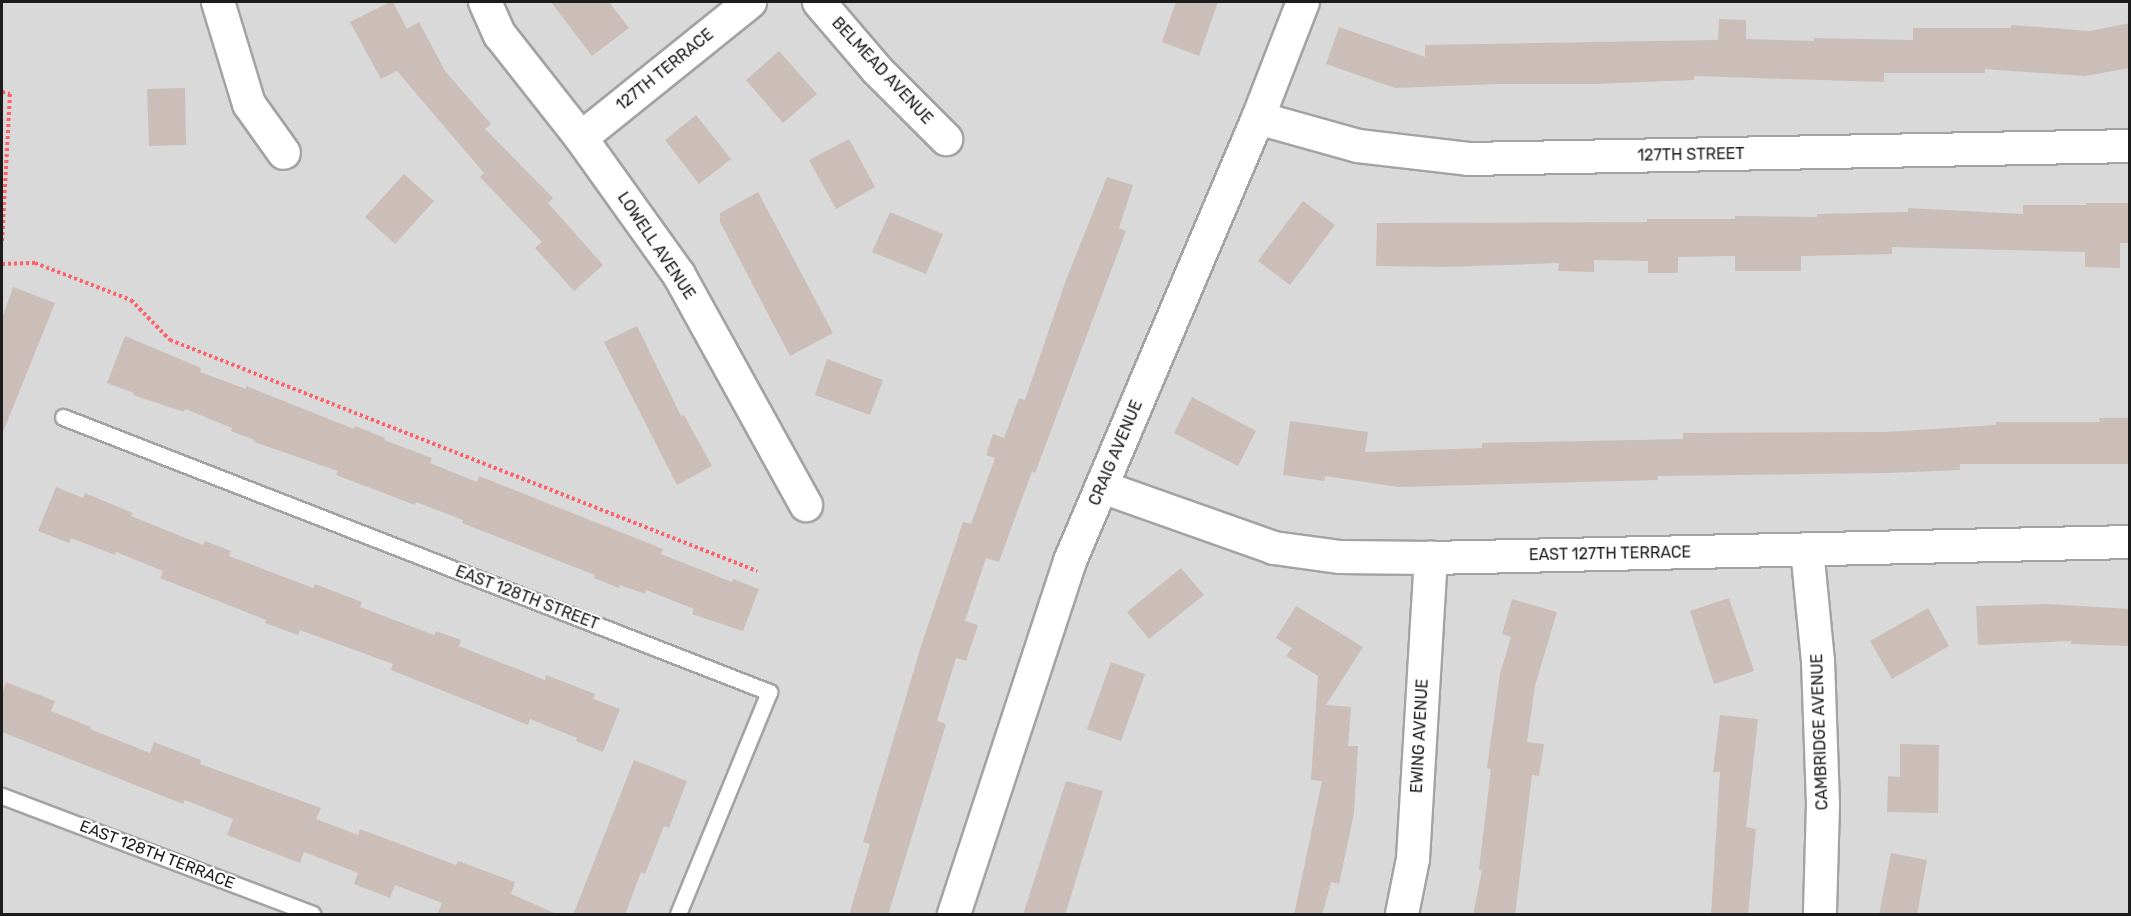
<!DOCTYPE html>
<html>
<head>
<meta charset="utf-8">
<style>
	body { margin:0 }
	#map { position:relative; width:2131px; height:916px; overflow:hidden; background:#efe8e1; font-family:Rubik,sans-serif }
	div>[style] { position:absolute }
	.residential>* { inset:0; background:#dad9d9 }
	.building>* { inset:0; background:#cbbdb7 }
	.path>* { height:4px; margin-top:-2px; transform-origin:0; background:repeating-linear-gradient(90deg,#ff6168 0 3px,transparent 0 6px) }
	.roads { filter:drop-shadow(2px 0 #a3a3a3) drop-shadow(-2px 0 #a3a3a3) drop-shadow(0 2px #a3a3a3) drop-shadow(0 -2px #a3a3a3) }
	.service>* { height:15px; margin:-7.5px; padding:0 7.5px; transform-origin:7.5px; border-radius:7.5px; background:#fff }
	.minor>* { height:32px; margin:-16px; padding:0 16px; transform-origin:16px; border-radius:16px; background:#fff }
	span { translate:-50% -50%; white-space:nowrap; text-align:center; line-height:1.15; -webkit-text-stroke:4.5px #fff; paint-order:stroke }
	.street-label { font-size:16px; color:#1c1c1c }
	.frame { position:absolute; inset:0; border:3px solid #1c1c1c; pointer-events:none }
</style>
</head>
<body>
<div id="map">
	<div class="residential">
		<div style="clip-path:polygon(2px 2px,2129px 2px,2129px 914px,2px 914px)"></div>
	</div>
	<div class="building">
		<div style="clip-path:polygon(390px 2px,393px 2px,407px 29px,419px 22px,445px 71px,491px 124px,485px 129px,553px 198px,548px 203px,603px 265px,574px 291px,535px 248px,542px 242px,480px 177px,484px 173px,397px 71px,381px 79px,350px 22px)"></div>
		<div style="clip-path:polygon(551px 2px,609px 2px,629px 28px,592px 56px)"></div>
		<div style="clip-path:polygon(1176px 2px,1218px 2px,1199px 56px,1162px 42px)"></div>
		<div style="clip-path:polygon(1719px 19px,1746px 20px,1746px 39px,1814px 41px,1814px 38px,1913px 40px,1913px 28px,2011px 28px,2011px 25px,2090px 31px,2130px 23px,2130px 68px,2085px 76px,1985px 69px,1985px 73px,1884px 73px,1884px 82px,1694px 76px,1694px 80px,1596px 84px,1497px 84px,1395px 88px,1326px 64px,1339px 27px,1425px 57px,1425px 45px,1718px 40px)"></div>
		<div style="clip-path:polygon(779px 51px,817px 94px,783px 123px,746px 80px)"></div>
		<div style="clip-path:polygon(185px 88px,186px 145px,149px 146px,147px 89px)"></div>
		<div style="clip-path:polygon(696px 115px,731px 159px,699px 184px,665px 140px)"></div>
		<div style="clip-path:polygon(849px 139px,875px 187px,836px 209px,809px 160px)"></div>
		<div style="clip-path:polygon(404px 174px,434px 201px,395px 244px,365px 217px)"></div>
		<div style="clip-path:polygon(1107px 177px,1133px 185px,1119px 228px,1126px 231px,1035px 473px,1032px 471px,999px 562px,986px 558px,965px 621px,978px 625px,966px 661px,956px 658px,937px 721px,946px 724px,888px 915px,849px 915px,870px 844px,863px 842px,921px 646px,963px 522px,971px 524px,995px 458px,986px 455px,993px 434px,1004px 438px,1019px 398px,1025px 400px,1066px 280px)"></div>
		<div style="clip-path:polygon(758px 192px,833px 333px,790px 356px,720px 222px,720px 213px)"></div>
		<div style="clip-path:polygon(1303px 201px,1335px 225px,1290px 285px,1258px 261px)"></div>
		<div style="clip-path:polygon(2086px 203px,2130px 203px,2130px 243px,2120px 243px,2120px 268px,2085px 267px,2085px 252px,1892px 247px,1892px 254px,1801px 256px,1801px 271px,1735px 271px,1735px 256px,1678px 257px,1678px 273px,1648px 273px,1648px 261px,1594px 260px,1594px 272px,1558px 271px,1559px 263px,1446px 267px,1376px 266px,1377px 223px,1647px 222px,1647px 219px,1735px 219px,1735px 216px,1817px 217px,1817px 214px,1908px 212px,1908px 208px,2023px 214px,2023px 205px,2086px 205px)"></div>
		<div style="clip-path:polygon(890px 212px,943px 234px,926px 274px,872px 252px)"></div>
		<div style="clip-path:polygon(13px 287px,55px 303px,3px 432px,2px 319px)"></div>
		<div style="clip-path:polygon(637px 326px,681px 416px,684px 415px,712px 466px,677px 485px,604px 342px)"></div>
		<div style="clip-path:polygon(125px 336px,201px 368px,200px 372px,246px 389px,246px 386px,354px 429px,355px 426px,385px 438px,384px 440px,432px 458px,430px 463px,477px 482px,479px 476px,663px 549px,661px 554px,732px 582px,733px 579px,759px 589px,743px 631px,692px 614px,694px 609px,646px 590px,645px 594px,620px 585px,619px 588px,594px 578px,595px 575px,462px 523px,463px 520px,416px 502px,415px 505px,336px 475px,338px 471px,254px 442px,255px 440px,231px 431px,232px 428px,185px 409px,184px 412px,133px 395px,134px 393px,107px 383px)"></div>
		<div style="clip-path:polygon(827px 359px,883px 380px,870px 415px,815px 395px)"></div>
		<div style="clip-path:polygon(1192px 397px,1256px 431px,1238px 466px,1174px 433px)"></div>
		<div style="clip-path:polygon(2099px 418px,2130px 418px,2130px 464px,1960px 464px,1960px 470px,1888px 473px,1658px 476px,1658px 480px,1398px 487px,1325px 476px,1324px 481px,1283px 475px,1290px 421px,1368px 432px,1365px 452px,1482px 448px,1482px 443px,1683px 439px,1683px 433px,1886px 432px,1996px 425px,1996px 422px,2100px 422px)"></div>
		<div style="clip-path:polygon(56px 487px,83px 498px,85px 493px,133px 513px,131px 516px,203px 545px,205px 541px,231px 551px,229px 556px,313px 588px,315px 584px,362px 602px,360px 607px,434px 635px,436px 631px,461px 640px,459px 646px,545px 680px,546px 675px,595px 694px,593px 699px,620px 709px,603px 752px,576px 741px,577px 738px,530px 719px,528px 725px,391px 670px,393px 664px,300px 630px,298px 635px,265px 623px,266px 620px,160px 578px,163px 571px,116px 552px,115px 555px,71px 538px,69px 543px,38px 531px)"></div>
		<div style="clip-path:polygon(1181px 568px,1204px 595px,1149px 639px,1127px 612px)"></div>
		<div style="clip-path:polygon(1729px 598px,1754px 671px,1714px 684px,1690px 611px)"></div>
		<div style="clip-path:polygon(1512px 599px,1557px 612px,1535px 686px,1527px 742px,1544px 744px,1539px 776px,1532px 775px,1515px 915px,1473px 915px,1482px 870px,1479px 869px,1491px 769px,1487px 768px,1500px 674px,1511px 637px,1502px 634px)"></div>
		<div style="clip-path:polygon(2048px 604px,2130px 609px,2130px 646px,2071px 644px,2071px 641px,1978px 645px,1976px 606px)"></div>
		<div style="clip-path:polygon(1296px 606px,1363px 647px,1326px 705px,1351px 707px,1348px 746px,1358px 746px,1354px 813px,1339px 884px,1331px 882px,1322px 915px,1294px 915px,1322px 781px,1311px 780px,1318px 676px,1286px 656px,1292px 648px,1276px 638px)"></div>
		<div style="clip-path:polygon(1928px 608px,1949px 646px,1892px 679px,1870px 641px)"></div>
		<div style="clip-path:polygon(1111px 662px,1145px 674px,1121px 741px,1087px 729px)"></div>
		<div style="clip-path:polygon(6px 682px,55px 701px,51px 711px,91px 727px,90px 729px,150px 753px,154px 742px,201px 760px,200px 764px,321px 808px,316px 819px,358px 835px,360px 829px,456px 865px,458px 861px,515px 882px,511px 894px,559px 915px,437px 915px,442px 903px,395px 885px,390px 898px,354px 884px,358px 873px,304px 852px,300px 863px,227px 835px,233px 819px,185px 800px,183px 804px,2px 732px,2px 694px)"></div>
		<div style="clip-path:polygon(1720px 715px,1758px 719px,1746px 827px,1756px 829px,1748px 915px,1711px 915px,1720px 772px,1713px 772px)"></div>
		<div style="clip-path:polygon(1900px 744px,1939px 745px,1938px 813px,1887px 812px,1888px 776px,1900px 777px)"></div>
		<div style="clip-path:polygon(634px 760px,687px 781px,669px 828px,664px 826px,645px 874px,641px 872px,625px 915px,573px 915px)"></div>
		<div style="clip-path:polygon(1066px 781px,1103px 791px,1065px 915px,1023px 915px)"></div>
		<div style="clip-path:polygon(1891px 853px,1927px 860px,1917px 915px,1879px 915px)"></div>
	</div>
	<div class="path">
		<div style="left:2px;top:92px;width:8px;rotate:14deg"></div>
		<div style="left:10px;top:94px;width:147px;rotate:93.1deg"></div>
		<div style="left:2px;top:264px;width:33px;rotate:-2deg"></div>
		<div style="left:35px;top:263px;width:103px;rotate:21.1deg"></div>
		<div style="left:131px;top:300px;width:56px;rotate:45.7deg"></div>
		<div style="left:170px;top:340px;width:631px;rotate:21.48deg"></div>
	</div>
	<div class="roads">
		<div class="service">
			<div style="left:63px;top:417px;width:758px;rotate:21.28deg"></div>
			<div style="left:769px;top:692px;width:240px;rotate:112.3deg"></div>
			<div style="left:2px;top:796px;width:332px;rotate:20.8deg"></div>
		</div>
		<div class="minor">
			<div style="left:218px;top:2px;width:107px;rotate:73.1deg"></div>
			<div style="left:249px;top:104px;width:60px;rotate:54.5deg"></div>
			<div style="left:485px;top:2px;width:36px;rotate:66deg"></div>
			<div style="left:500px;top:35px;width:131px;rotate:51.8deg"></div>
			<div style="left:581px;top:138px;width:168px;rotate:54.4deg"></div>
			<div style="left:679px;top:275px;width:263px;rotate:61.1deg"></div>
			<div style="left:819px;top:2px;width:89px;rotate:49.5deg"></div>
			<div style="left:877px;top:70px;width:98px;rotate:45deg"></div>
			<div style="left:1258px;top:118px;width:104px;rotate:15.6deg"></div>
			<div style="left:1358px;top:146px;width:111px;rotate:6.7deg"></div>
			<div style="left:1468px;top:159px;width:662px;rotate:-1.12deg"></div>
			<div style="left:581px;top:138px;width:217px;rotate:-38.8deg"></div>
			<div style="left:1102px;top:487px;width:182px;rotate:19.5deg"></div>
			<div style="left:1274px;top:548px;width:67px;rotate:7.8deg"></div>
			<div style="left:1340px;top:557px;width:91px;rotate:0.6deg"></div>
			<div style="left:1431px;top:558px;width:699px;rotate:-1.31deg"></div>
			<div style="left:1807px;top:549px;width:113px;rotate:84.4deg"></div>
			<div style="left:1818px;top:661px;width:143px;rotate:88deg"></div>
			<div style="left:1823px;top:804px;width:110px;rotate:91.6deg"></div>
			<div style="left:954px;top:914px;width:372px;rotate:-71.8deg"></div>
			<div style="left:1070px;top:561px;width:481px;rotate:-67deg"></div>
			<div style="left:1258px;top:118px;width:124px;rotate:-68.8deg"></div>
			<div style="left:1402px;top:914px;width:56px;rotate:-78.7deg"></div>
			<div style="left:1413px;top:859px;width:302px;rotate:-86.6deg"></div>
		</div>
	</div>
	<div class="street-label">
		<span style="left:665px;top:70px;rotate:-39deg">127TH TERRACE</span>
		<span style="left:882px;top:71px;rotate:47deg">BELMEAD AVENUE</span>
		<span style="left:1691px;top:155px;rotate:-1deg">127TH STREET</span>
		<span style="left:656px;top:246px;rotate:56deg">LOWELL AVENUE</span>
		<span style="left:1116px;top:453px;rotate:-67deg">CRAIG AVENUE</span>
		<span style="left:1610px;top:554px;rotate:-1deg">EAST 127TH TERRACE</span>
		<span style="left:527px;top:598px;rotate:21deg">EAST 128TH STREET</span>
		<span style="left:1820px;top:732px;rotate:-92deg">CAMBRIDGE AVENUE</span>
		<span style="left:1420px;top:736px;rotate:-87deg">EWING AVENUE</span>
		<span style="left:157px;top:855px;rotate:21deg">EAST 128TH TERRACE</span>
	</div>
	<div class="frame"></div>
</div>
</body>
</html>
